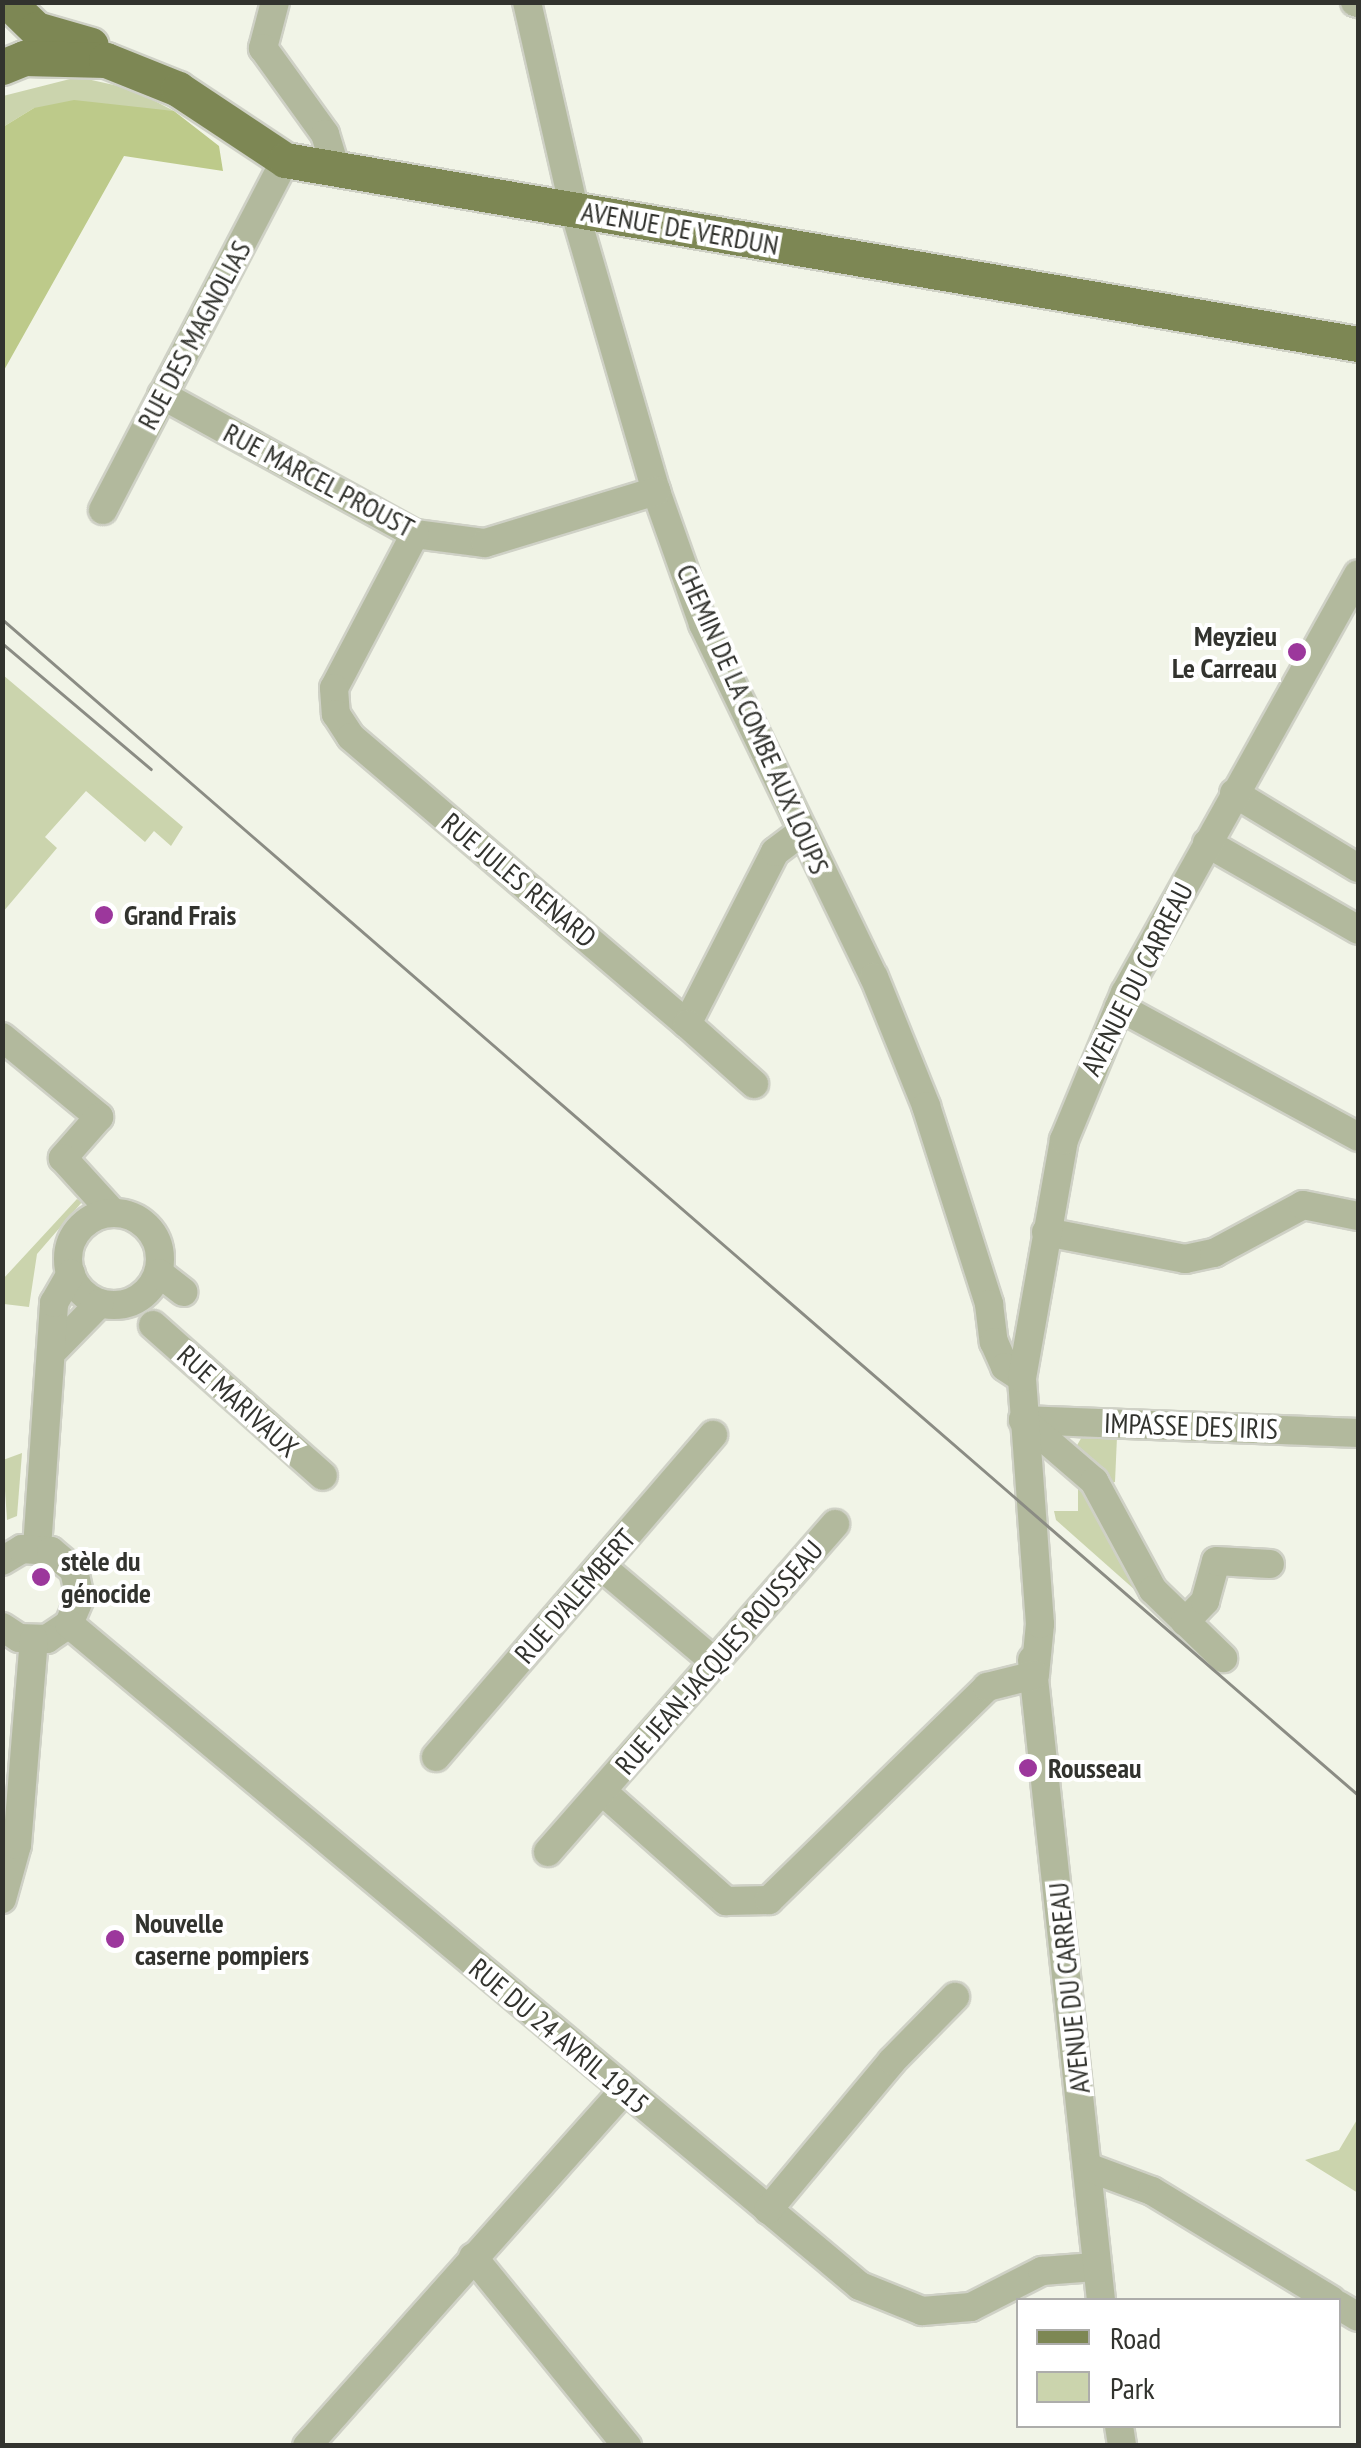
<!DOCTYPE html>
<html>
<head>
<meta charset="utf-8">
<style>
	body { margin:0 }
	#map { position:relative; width:1361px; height:2448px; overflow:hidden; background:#f1f4e7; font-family:"PT Sans Narrow",sans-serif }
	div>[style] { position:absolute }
	.green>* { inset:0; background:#cbd4ad }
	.forest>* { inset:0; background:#bdca8a }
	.roads { filter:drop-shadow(2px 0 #cfd1c6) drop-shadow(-2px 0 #cfd1c6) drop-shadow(0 2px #cfd1c6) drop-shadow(0 -2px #cfd1c6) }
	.minor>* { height:28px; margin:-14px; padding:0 14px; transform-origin:14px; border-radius:14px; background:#b2b99d }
	.minor>.ring { margin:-14px; padding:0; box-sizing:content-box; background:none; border:28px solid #b2b99d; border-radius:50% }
	.major>* { height:35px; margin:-17.5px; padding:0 17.5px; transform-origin:17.5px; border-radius:17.5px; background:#7d8754 }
	.tram>* { height:2.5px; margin:-1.25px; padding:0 1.25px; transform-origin:1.25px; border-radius:1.25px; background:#8b8c84 }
	.dots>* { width:28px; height:28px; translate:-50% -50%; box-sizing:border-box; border:5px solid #fff; border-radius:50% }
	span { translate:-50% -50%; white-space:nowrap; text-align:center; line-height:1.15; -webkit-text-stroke:8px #fff; paint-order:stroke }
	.street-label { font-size:28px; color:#32332e }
	.poi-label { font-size:28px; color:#32332e; font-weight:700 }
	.right { translate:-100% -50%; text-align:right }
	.left { translate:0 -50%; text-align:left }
	.frame { position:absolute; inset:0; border:5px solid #32332e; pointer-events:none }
	.legend { position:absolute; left:1016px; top:2298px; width:325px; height:130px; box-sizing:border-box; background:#fff; border:2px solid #adadab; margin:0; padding:12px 18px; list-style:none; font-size:30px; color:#32332e }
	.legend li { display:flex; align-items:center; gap:20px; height:50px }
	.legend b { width:50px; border:2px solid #adadab }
</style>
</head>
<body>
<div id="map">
	<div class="green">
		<div style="clip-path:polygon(78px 77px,132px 89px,174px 111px,34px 108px,3px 127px,3px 96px)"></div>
		<div style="clip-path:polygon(3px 675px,183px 827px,171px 846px,154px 831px,145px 842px,86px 791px,45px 837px,57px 848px,3px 912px)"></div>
		<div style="clip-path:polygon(77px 1199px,82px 1202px,37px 1254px,29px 1307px,4px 1304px,3px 1279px)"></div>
		<div style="clip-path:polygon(1083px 1435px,1117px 1437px,1115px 1482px,1105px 1484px,1076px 1447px)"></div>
		<div style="clip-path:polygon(22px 1453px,17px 1516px,7px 1520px,3px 1460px)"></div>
		<div style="clip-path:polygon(1078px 1472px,1188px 1637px,1056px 1520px,1054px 1511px,1078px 1511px)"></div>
		<div style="clip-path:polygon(1358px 2118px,1358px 2193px,1305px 2160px,1339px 2150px)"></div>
	</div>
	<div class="forest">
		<div style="clip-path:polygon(74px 100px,174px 111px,219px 146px,223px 171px,124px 156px,3px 372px,3px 127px,34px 108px)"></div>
	</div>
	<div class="roads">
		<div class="minor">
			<div style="left:275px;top:2px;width:48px;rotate:104.6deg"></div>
			<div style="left:263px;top:48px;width:106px;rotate:54.2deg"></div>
			<div style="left:325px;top:134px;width:37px;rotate:73deg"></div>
			<div style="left:527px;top:2px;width:212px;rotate:77.2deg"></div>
			<div style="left:574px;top:209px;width:294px;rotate:73.8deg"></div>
			<div style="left:656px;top:491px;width:141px;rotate:70.5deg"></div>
			<div style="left:703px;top:624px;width:392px;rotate:64.2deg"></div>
			<div style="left:874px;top:977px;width:139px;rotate:68deg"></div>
			<div style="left:926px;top:1106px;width:208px;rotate:72.3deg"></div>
			<div style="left:989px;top:1304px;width:38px;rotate:83deg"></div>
			<div style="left:994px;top:1342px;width:27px;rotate:66deg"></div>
			<div style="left:1005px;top:1367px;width:20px;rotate:33deg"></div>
			<div style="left:1355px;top:2px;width:3px;rotate:18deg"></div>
			<div style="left:162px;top:395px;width:289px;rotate:28.8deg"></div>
			<div style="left:415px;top:534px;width:71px;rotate:7.3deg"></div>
			<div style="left:485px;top:543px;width:179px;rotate:-16.9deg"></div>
			<div style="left:103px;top:510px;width:394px;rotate:-62.5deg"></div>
			<div style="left:415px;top:534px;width:174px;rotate:117.7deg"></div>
			<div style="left:334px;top:688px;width:26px;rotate:86deg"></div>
			<div style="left:336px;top:714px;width:27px;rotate:57deg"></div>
			<div style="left:351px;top:737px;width:442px;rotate:40.5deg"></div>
			<div style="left:687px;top:1024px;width:193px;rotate:-62.9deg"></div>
			<div style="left:775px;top:852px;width:34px;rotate:-37deg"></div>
			<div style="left:1234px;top:793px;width:145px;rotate:31.2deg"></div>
			<div style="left:1207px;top:843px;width:174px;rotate:29.9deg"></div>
			<div style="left:1119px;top:1007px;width:272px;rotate:28.5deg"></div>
			<div style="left:687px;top:1024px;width:90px;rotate:41.8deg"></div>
			<div style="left:2px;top:1037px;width:126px;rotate:39.5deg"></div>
			<div style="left:99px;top:1117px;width:55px;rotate:131.3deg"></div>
			<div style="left:63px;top:1158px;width:74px;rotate:47.7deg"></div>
			<div class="ring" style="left:68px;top:1213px;width:64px;height:64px"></div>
			<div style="left:1046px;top:1232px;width:142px;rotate:11deg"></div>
			<div style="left:1185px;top:1259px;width:30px;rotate:-12deg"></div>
			<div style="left:1214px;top:1253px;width:101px;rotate:-28.3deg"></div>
			<div style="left:1303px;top:1205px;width:56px;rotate:11.3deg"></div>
			<div style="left:159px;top:1273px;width:31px;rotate:38deg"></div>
			<div style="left:153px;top:1325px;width:227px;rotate:41.6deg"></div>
			<div style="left:55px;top:1349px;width:64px;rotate:-45.6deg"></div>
			<div style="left:1023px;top:1420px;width:335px;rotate:2.2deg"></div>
			<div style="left:1023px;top:1420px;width:94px;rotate:40.7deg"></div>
			<div style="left:1094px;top:1481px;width:124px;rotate:61.6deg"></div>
			<div style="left:1153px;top:1590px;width:98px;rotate:44.2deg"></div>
			<div style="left:37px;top:1548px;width:246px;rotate:-86deg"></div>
			<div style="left:54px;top:1303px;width:34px;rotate:-60deg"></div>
			<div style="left:2px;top:1561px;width:23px;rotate:-31deg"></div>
			<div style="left:22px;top:1549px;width:29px;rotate:4deg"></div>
			<div style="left:51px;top:1551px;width:30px;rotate:40deg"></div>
			<div style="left:74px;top:1570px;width:29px;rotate:78deg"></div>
			<div style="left:80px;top:1598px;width:28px;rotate:113deg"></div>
			<div style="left:69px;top:1624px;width:27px;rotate:146deg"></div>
			<div style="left:47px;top:1639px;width:28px;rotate:-178deg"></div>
			<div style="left:19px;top:1638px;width:20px;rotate:-147deg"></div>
			<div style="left:602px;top:1567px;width:148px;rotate:40.1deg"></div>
			<div style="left:1185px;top:1622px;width:29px;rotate:-46deg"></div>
			<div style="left:1205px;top:1601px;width:41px;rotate:-74.6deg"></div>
			<div style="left:1216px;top:1561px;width:54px;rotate:3.2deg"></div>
			<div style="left:69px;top:1624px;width:1031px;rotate:39.93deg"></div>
			<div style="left:860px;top:2286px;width:67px;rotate:22deg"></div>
			<div style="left:922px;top:2311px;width:49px;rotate:-4.7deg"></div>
			<div style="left:971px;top:2307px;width:80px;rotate:-26.9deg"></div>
			<div style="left:1042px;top:2271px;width:53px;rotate:-4.3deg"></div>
			<div style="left:1032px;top:1660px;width:644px;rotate:83.85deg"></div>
			<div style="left:1035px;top:1675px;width:51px;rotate:-84.4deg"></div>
			<div style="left:1040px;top:1624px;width:247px;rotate:-94.2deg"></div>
			<div style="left:1022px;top:1378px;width:242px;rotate:-80deg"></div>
			<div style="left:1064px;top:1140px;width:159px;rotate:-67.5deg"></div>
			<div style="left:1125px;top:993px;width:479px;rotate:-60.9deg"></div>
			<div style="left:436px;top:1757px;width:425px;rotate:-49.3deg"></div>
			<div style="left:602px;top:1791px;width:166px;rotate:41.6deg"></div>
			<div style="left:726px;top:1901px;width:43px;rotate:-1.3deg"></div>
			<div style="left:769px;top:1900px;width:305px;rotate:-44.3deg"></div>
			<div style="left:987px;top:1687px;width:49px;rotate:-14deg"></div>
			<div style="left:548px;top:1852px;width:436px;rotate:-48.8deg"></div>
			<div style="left:2px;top:1899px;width:56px;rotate:-74.5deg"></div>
			<div style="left:17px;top:1845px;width:206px;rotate:-85.3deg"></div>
			<div style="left:1087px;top:2167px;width:69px;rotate:20.3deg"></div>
			<div style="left:1152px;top:2191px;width:210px;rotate:31.3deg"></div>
			<div style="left:768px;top:2210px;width:194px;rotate:-50.2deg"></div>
			<div style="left:892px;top:2061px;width:90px;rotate:-45.5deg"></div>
			<div style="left:473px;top:2257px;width:244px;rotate:50.8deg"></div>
			<div style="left:1338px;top:2305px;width:23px;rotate:31deg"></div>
			<div style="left:1119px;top:2426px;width:20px;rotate:81deg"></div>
			<div style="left:307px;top:2446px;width:477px;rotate:-48.3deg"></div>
		</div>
		<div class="major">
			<div style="left:8px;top:2px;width:39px;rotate:44deg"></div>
			<div style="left:36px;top:29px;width:57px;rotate:16.2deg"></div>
			<div style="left:2px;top:67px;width:24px;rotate:-22deg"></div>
			<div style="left:24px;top:58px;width:82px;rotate:1.4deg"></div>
			<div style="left:106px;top:60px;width:78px;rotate:21.9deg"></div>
			<div style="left:178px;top:89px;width:128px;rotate:33.6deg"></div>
			<div style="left:285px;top:160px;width:1089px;rotate:9.73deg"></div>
		</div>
	</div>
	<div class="tram">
		<div style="left:2px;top:619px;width:1795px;rotate:40.93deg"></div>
		<div style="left:2px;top:643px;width:195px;rotate:40.2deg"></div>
	</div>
	<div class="dots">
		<div style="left:1297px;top:652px;background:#9c379c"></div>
		<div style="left:104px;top:915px;background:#9c379c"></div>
		<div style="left:41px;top:1577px;background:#9c379c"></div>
		<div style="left:1028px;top:1768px;background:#9c379c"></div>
		<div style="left:115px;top:1939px;background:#9c379c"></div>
	</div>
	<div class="street-label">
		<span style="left:680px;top:228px;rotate:10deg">AVENUE DE VERDUN</span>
		<span style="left:194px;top:335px;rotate:-62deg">RUE DES MAGNOLIAS</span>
		<span style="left:319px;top:480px;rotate:28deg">RUE MARCEL PROUST</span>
		<span style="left:753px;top:719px;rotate:66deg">CHEMIN DE LA COMBE AUX LOUPS</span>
		<span style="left:519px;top:880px;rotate:40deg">RUE JULES RENARD</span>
		<span style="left:1137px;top:979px;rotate:-63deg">AVENUE DU CARREAU</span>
		<span style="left:238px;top:1401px;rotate:42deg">RUE MARIVAUX</span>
		<span style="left:1191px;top:1426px;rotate:2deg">IMPASSE DES IRIS</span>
		<span style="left:575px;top:1596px;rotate:-49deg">RUE D'ALEMBERT</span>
		<span style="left:719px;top:1657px;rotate:-49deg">RUE JEAN-JACQUES ROUSSEAU</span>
		<span style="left:1069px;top:1988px;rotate:-96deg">AVENUE DU CARREAU</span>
		<span style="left:559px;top:2036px;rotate:40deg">RUE DU 24 AVRIL 1915</span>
	</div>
	<div class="poi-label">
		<span class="right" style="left:1277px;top:652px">Meyzieu<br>Le Carreau</span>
		<span class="left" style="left:124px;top:915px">Grand Frais</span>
		<span class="left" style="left:61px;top:1577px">stèle du<br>génocide</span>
		<span class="left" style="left:1048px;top:1768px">Rousseau</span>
		<span class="left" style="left:135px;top:1939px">Nouvelle<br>caserne pompiers</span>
	</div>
	<div class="frame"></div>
	<ul class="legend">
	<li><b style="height:12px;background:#7d8754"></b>Road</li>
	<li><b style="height:28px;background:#cbd4ad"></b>Park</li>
	</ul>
</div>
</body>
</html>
